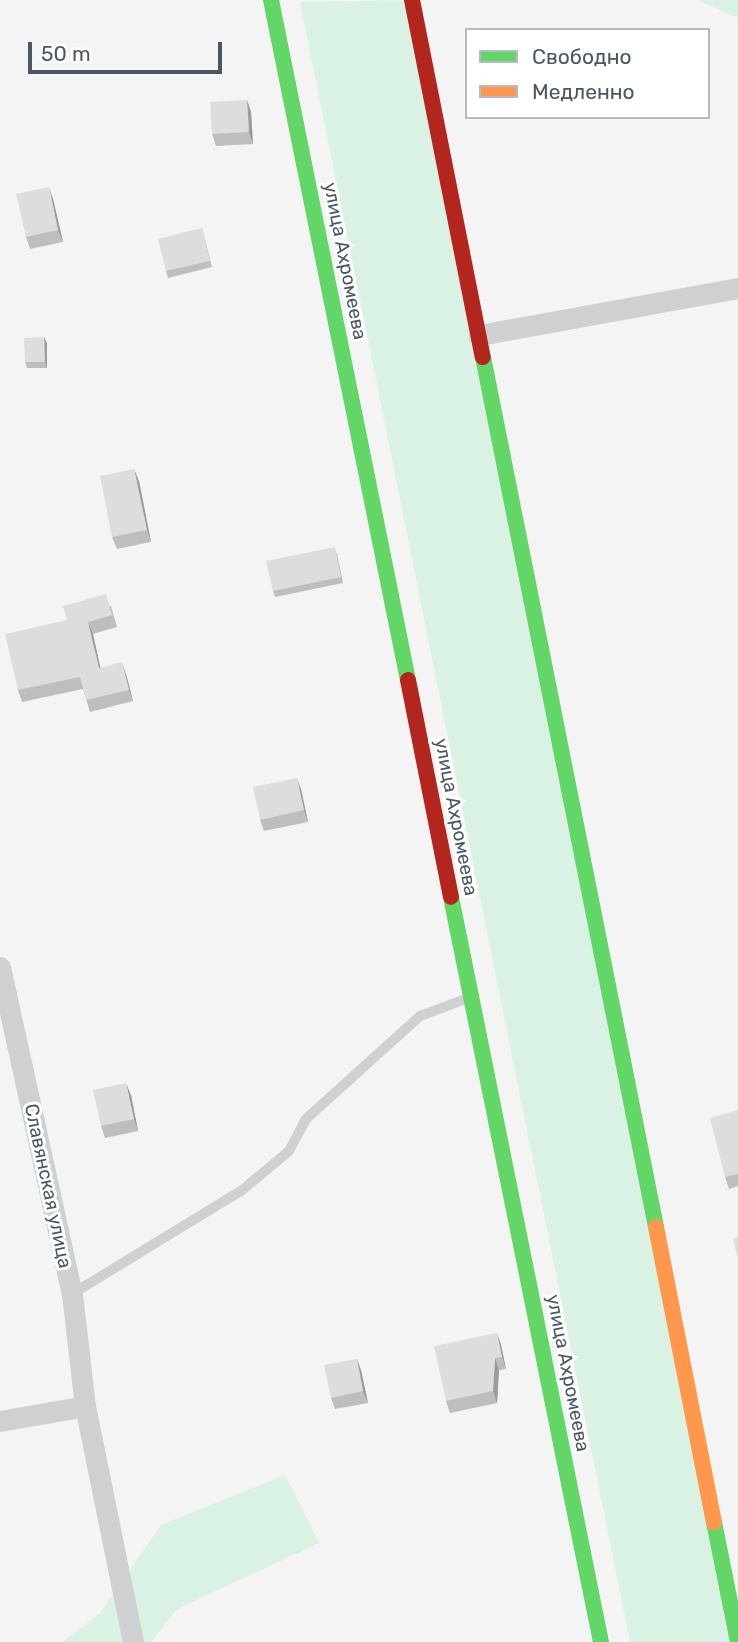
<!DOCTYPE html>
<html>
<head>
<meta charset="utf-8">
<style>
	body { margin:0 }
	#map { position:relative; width:738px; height:1642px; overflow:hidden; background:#f4f4f4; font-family:Rubik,sans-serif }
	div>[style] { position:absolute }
	.green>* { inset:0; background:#d9f2e3 }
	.lane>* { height:10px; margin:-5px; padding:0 5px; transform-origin:5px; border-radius:5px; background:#ced0d2 }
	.street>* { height:21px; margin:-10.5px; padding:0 10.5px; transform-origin:10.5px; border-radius:10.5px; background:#ced0d2 }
	.fast>* { height:16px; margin:-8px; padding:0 8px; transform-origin:8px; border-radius:8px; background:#63d668 }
	.slow>* { height:16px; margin:-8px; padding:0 8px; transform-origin:8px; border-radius:8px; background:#ff974d }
	.jam>* { height:16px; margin:-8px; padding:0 8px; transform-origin:8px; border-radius:8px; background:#b3261e }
	.wall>* { inset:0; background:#bebebf }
	.shaded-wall>* { inset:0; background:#9b9b9b }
	.building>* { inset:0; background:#ddddde }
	span { translate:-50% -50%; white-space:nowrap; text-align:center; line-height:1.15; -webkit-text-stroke:6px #fff; paint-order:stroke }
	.street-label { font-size:19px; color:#4a5661 }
	.legend { position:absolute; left:465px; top:28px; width:245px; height:91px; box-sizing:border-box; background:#fff; border:2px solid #b7bbc0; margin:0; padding:9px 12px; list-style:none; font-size:21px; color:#4a5661 }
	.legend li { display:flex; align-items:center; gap:14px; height:35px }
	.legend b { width:35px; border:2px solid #b7bbc0 }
	.scale { position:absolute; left:28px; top:42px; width:194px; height:32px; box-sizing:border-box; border:4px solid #4a5661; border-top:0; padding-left:9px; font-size:21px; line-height:24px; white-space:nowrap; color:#4a5661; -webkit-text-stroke:5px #fff; paint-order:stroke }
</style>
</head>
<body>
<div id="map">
	<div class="green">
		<div style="clip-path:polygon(417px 0,734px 1642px,630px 1642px,300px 2px)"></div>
		<div style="clip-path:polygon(698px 0,738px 0,738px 17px,733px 16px)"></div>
		<div style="clip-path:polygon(285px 1475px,319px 1543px,177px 1609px,151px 1642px,63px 1642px,100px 1613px,161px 1525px)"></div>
	</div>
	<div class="lane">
		<div style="left:72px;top:1294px;width:198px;rotate:-31.4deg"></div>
		<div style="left:241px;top:1191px;width:62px;rotate:-39.8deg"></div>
		<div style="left:289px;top:1151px;width:36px;rotate:-62deg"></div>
		<div style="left:306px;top:1119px;width:154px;rotate:-42.1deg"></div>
		<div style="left:420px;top:1016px;width:54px;rotate:-20.4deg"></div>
	</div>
	<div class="street">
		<div style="left:479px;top:335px;width:263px;rotate:-10.3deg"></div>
		<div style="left:0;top:967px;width:335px;rotate:77.6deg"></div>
		<div style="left:72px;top:1294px;width:113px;rotate:83.4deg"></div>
		<div style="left:0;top:1421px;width:86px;rotate:-10deg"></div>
		<div style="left:85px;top:1406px;width:241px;rotate:78.5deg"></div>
	</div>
	<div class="fast">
		<div style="left:271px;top:0;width:694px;rotate:78.61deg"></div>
		<div style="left:483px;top:357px;width:887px;rotate:78.75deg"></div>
		<div style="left:451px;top:897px;width:760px;rotate:78.62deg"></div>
		<div style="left:714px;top:1522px;width:122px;rotate:78.7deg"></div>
	</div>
	<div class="slow">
		<div style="left:656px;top:1227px;width:301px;rotate:78.9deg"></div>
	</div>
	<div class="jam">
		<div style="left:412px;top:0;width:364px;rotate:78.8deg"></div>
		<div style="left:408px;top:680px;width:221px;rotate:78.8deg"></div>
	</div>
	<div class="wall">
		<div style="clip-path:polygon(247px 100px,251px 112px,253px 144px,216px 146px,212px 134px)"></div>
		<div style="clip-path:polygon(53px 199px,63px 242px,30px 249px,26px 237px)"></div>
		<div style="clip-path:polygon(202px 228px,212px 267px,168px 278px,166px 271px)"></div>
		<div style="clip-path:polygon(47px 343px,47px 368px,27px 368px,25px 362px)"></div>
		<div style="clip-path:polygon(139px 481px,151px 542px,117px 549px,112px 537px)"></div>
		<div style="clip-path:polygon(337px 553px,343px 583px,275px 597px,273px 591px)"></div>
		<div style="clip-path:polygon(111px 606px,117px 627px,93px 634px,100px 667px,126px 674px,133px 701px,90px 712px,83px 689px,22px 702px,18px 690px,67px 620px)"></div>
		<div style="clip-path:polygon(301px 789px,308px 822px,264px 831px,260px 820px)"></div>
		<div style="clip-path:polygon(131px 1095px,138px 1131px,105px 1138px,101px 1126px)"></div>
		<div style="clip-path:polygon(738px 1110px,738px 1186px,729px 1189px,725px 1177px)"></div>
		<div style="clip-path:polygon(497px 1333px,501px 1345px,506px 1369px,499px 1370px,497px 1403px,450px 1413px,446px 1401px)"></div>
		<div style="clip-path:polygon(357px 1359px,361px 1370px,368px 1403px,335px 1409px,331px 1398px)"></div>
	</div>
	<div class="shaded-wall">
		<div style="clip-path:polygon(247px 100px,251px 112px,253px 144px,249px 132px)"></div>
		<div style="clip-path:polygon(49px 187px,53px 199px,63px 242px,58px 230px)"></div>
		<div style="clip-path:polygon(44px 337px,47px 343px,47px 368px,45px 362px)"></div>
		<div style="clip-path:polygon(134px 469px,139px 481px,151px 542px,147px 530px)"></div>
		<div style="clip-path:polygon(88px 622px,93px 634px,103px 680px,99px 668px)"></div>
		<div style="clip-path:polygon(122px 662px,126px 674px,133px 701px,129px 690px)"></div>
		<div style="clip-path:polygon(297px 778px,301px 789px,308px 822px,304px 810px)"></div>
		<div style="clip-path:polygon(126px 1083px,131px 1095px,138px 1131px,134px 1119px)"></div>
		<div style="clip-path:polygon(497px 1333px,501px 1345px,506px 1369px,502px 1357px)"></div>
		<div style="clip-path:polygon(495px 1358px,499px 1370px,497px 1403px,493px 1391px)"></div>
		<div style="clip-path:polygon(357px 1359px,361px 1370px,368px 1403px,363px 1391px)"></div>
	</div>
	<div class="building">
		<div style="clip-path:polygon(247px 100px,249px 132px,212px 134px,210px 102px)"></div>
		<div style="clip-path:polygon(49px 187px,58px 230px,26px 237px,16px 194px)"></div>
		<div style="clip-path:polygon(202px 228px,210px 261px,166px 271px,158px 239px)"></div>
		<div style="clip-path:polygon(44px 337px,45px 362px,25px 362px,24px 338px)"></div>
		<div style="clip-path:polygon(134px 469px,147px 530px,112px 537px,100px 476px)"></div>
		<div style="clip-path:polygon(335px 547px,341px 577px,273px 591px,266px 561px)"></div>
		<div style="clip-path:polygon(106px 594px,112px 615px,88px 622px,99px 668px,122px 662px,129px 690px,86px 700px,80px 677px,18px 690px,5px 634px,67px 620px,63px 606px)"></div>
		<div style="clip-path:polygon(297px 778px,304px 810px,260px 820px,253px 787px)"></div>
		<div style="clip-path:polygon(126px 1083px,134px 1119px,101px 1126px,93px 1090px)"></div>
		<div style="clip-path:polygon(738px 1110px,738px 1174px,725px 1177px,710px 1118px)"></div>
		<div style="clip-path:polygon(738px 1237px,738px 1259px,733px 1239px)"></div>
		<div style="clip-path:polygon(497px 1333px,502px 1357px,495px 1358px,493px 1391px,446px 1401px,434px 1346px)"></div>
		<div style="clip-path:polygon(357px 1359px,363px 1391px,331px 1398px,324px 1365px)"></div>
	</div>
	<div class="street-label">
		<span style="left:345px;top:261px;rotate:79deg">улица Ахромеева</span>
		<span style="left:456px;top:817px;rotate:79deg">улица Ахромеева</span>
		<span style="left:48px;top:1186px;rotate:78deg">Славянская улица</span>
		<span style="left:568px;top:1373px;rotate:79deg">улица Ахромеева</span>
	</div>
	<ul class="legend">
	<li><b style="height:9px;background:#63d668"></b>Свободно</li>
	<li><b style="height:9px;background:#ff974d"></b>Медленно</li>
	</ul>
	<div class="scale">50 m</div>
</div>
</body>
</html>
